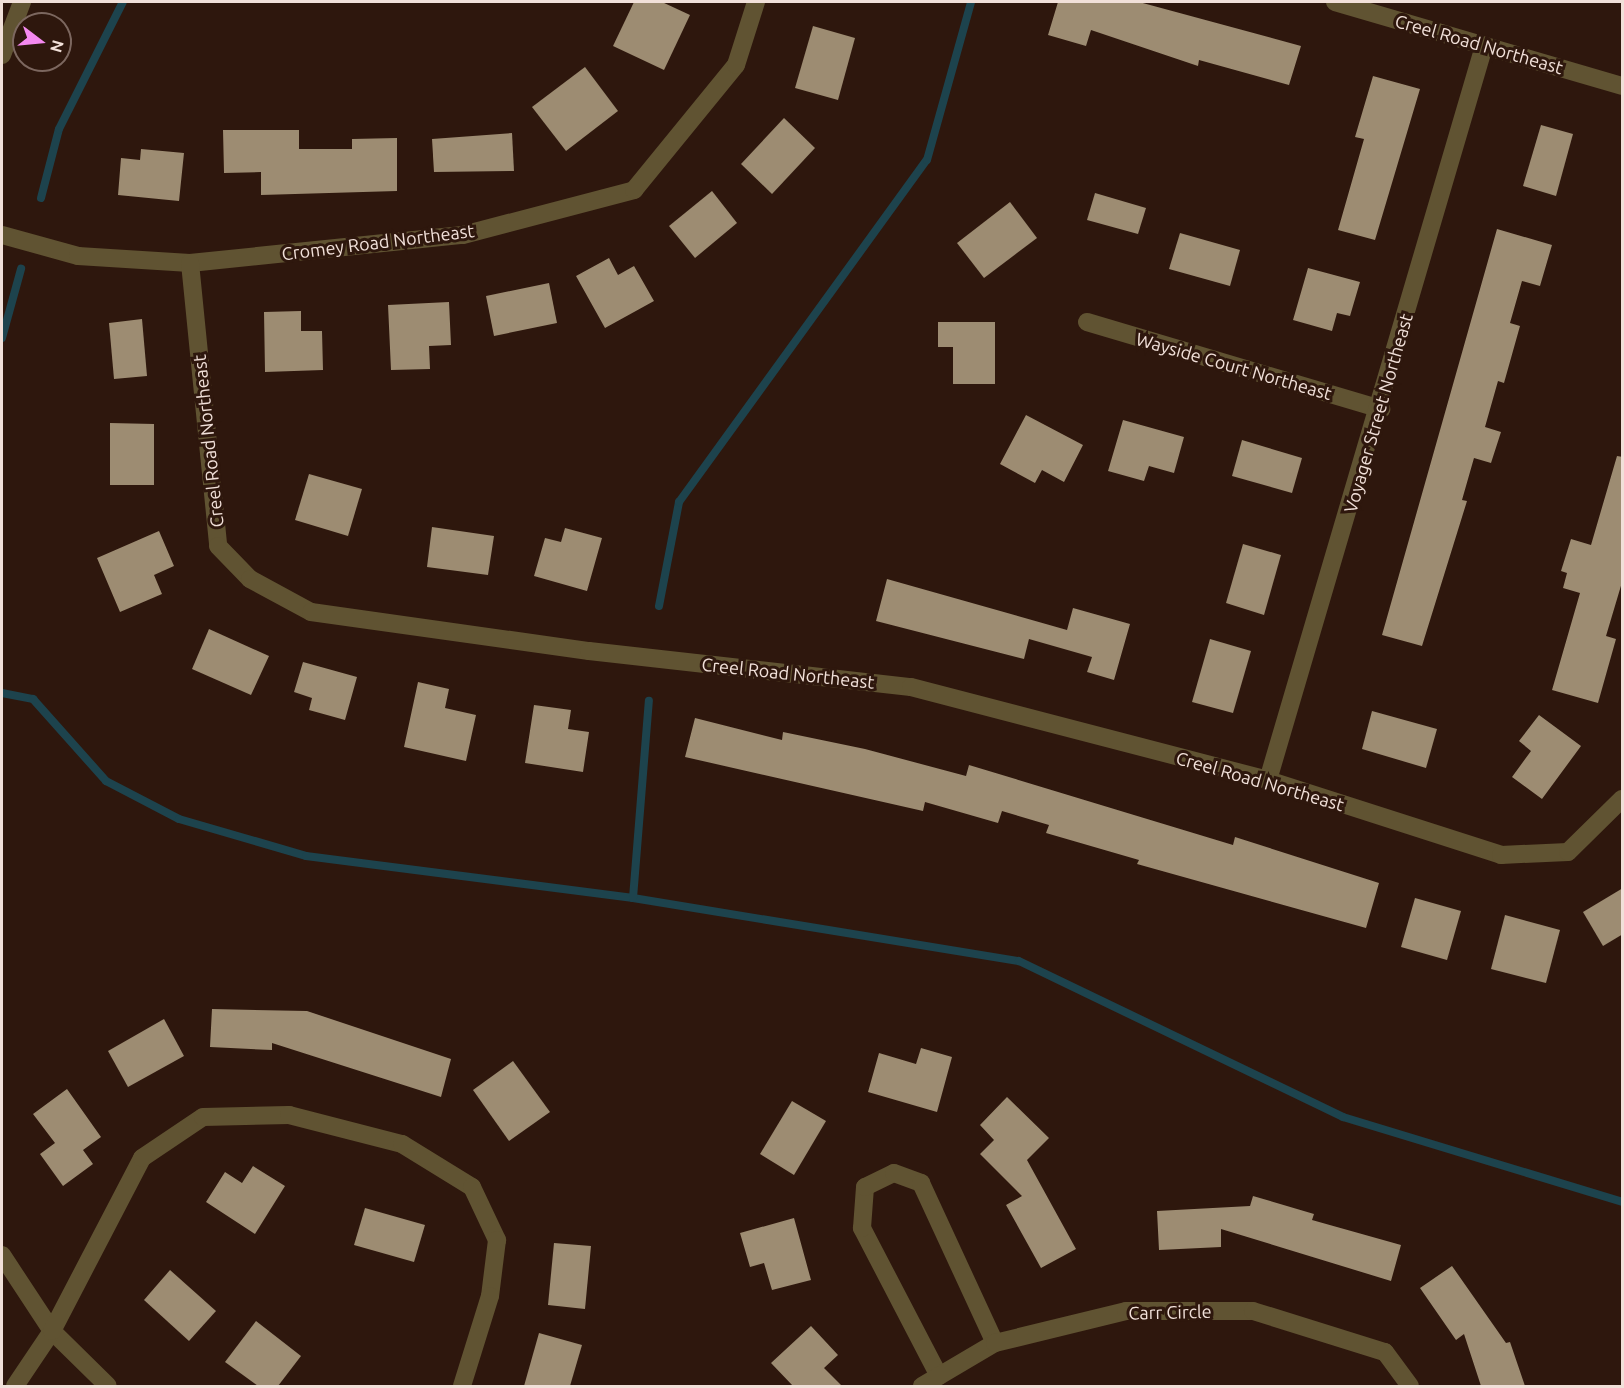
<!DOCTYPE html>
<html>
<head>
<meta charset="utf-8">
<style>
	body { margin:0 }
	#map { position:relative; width:1624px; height:1388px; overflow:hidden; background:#2e170d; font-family:Ubuntu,sans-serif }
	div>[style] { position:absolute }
	.stream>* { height:8px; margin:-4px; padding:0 4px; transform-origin:4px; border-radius:4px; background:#1d434d }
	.building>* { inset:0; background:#9d8c72 }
	.minor>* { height:18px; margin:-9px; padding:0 9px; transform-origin:9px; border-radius:9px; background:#605332 }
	span { translate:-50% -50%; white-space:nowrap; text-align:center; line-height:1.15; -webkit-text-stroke:6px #2e170d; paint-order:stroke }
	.street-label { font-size:18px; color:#f1e0d9 }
	.frame { position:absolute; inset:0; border:3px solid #f1e0d9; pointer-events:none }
	.north { position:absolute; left:12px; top:12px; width:60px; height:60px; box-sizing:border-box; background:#2e170d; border:2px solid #7c675f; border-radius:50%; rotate:106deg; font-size:16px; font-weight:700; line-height:24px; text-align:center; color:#f1e0d9 }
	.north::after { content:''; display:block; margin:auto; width:21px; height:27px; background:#f489ef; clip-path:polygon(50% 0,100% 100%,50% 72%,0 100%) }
</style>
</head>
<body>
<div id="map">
	<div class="stream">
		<div style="left:41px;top:198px;width:71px;rotate:-75.4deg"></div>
		<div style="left:59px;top:129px;width:142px;rotate:-63.3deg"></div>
		<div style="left:2px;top:338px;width:72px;rotate:-74.6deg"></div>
		<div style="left:659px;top:606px;width:106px;rotate:-79.1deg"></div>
		<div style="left:679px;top:502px;width:422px;rotate:-54.1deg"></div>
		<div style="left:927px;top:160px;width:164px;rotate:-74.4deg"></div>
		<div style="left:2px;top:693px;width:32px;rotate:11deg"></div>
		<div style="left:33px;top:699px;width:110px;rotate:48.3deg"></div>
		<div style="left:106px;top:781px;width:82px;rotate:27.5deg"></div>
		<div style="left:179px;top:819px;width:132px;rotate:16.2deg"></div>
		<div style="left:306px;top:856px;width:330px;rotate:7.3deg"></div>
		<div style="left:633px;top:898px;width:391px;rotate:9.3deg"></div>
		<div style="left:1019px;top:961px;width:360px;rotate:25.7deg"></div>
		<div style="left:1343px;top:1117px;width:292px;rotate:16.9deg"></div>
		<div style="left:633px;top:898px;width:198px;rotate:-85.4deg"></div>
	</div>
	<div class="building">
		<div style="clip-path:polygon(634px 2px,662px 2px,690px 15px,664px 70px,613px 46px)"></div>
		<div style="clip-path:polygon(1058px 2px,1139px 2px,1301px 46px,1289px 85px,1199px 60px,1198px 66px,1091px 30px,1086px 46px,1048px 35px)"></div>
		<div style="clip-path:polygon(813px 26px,855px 38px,838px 100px,795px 88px)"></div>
		<div style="clip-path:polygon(585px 67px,618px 111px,566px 151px,532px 107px)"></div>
		<div style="clip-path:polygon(1373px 76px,1420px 89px,1375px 240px,1338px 230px,1364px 139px,1355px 137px)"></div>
		<div style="clip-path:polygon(784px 118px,815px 148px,772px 194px,741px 164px)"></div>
		<div style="clip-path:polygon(1541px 125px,1573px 134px,1556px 196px,1523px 186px)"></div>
		<div style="clip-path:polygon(223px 130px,299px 130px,299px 149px,352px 149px,352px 139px,397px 138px,397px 191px,261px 195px,261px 172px,224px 173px)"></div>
		<div style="clip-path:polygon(512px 133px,514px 171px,434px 172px,432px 139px)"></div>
		<div style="clip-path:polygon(141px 149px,184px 153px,179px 201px,118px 195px,121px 158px,140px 160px)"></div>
		<div style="clip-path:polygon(712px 191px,737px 223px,695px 258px,669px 226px)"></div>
		<div style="clip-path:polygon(1095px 193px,1146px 208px,1138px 234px,1087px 220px)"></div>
		<div style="clip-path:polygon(1010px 202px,1037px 238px,984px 278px,957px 243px)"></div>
		<div style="clip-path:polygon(1497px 229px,1552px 245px,1540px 286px,1522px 281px,1510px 323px,1520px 326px,1504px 383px,1498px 381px,1485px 427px,1501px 432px,1491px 463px,1474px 458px,1462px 500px,1467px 501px,1422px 646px,1382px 635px)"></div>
		<div style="clip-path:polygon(1180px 233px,1240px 250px,1230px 286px,1169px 269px)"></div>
		<div style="clip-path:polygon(609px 258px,618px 275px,634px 266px,654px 301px,605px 328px,576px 276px)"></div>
		<div style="clip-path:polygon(1308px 268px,1360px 282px,1350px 316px,1337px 313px,1332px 331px,1293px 320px)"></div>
		<div style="clip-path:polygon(549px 283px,557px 323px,494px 336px,486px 296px)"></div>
		<div style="clip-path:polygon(449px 302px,451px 345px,429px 346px,430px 369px,391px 370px,388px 305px)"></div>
		<div style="clip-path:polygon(301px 311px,301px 331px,322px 331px,323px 370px,265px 372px,264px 312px)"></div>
		<div style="clip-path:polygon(142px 319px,147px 376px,114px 379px,109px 323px)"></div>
		<div style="clip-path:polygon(938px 322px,995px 322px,995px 384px,953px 384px,953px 347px,938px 347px)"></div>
		<div style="clip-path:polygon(1026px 415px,1083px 445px,1064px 482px,1042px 470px,1035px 483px,1000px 464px)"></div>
		<div style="clip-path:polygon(1123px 420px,1184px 437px,1174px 473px,1149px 466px,1144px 481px,1108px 471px)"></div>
		<div style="clip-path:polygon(110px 423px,154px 424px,154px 485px,110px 485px)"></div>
		<div style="clip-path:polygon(1242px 440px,1302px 458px,1292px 493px,1232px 476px)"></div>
		<div style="clip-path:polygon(1617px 456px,1623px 457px,1623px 579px,1606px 636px,1616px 639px,1598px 703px,1552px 690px,1580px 593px,1563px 588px,1567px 573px,1561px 571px,1571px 539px,1591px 545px)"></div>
		<div style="clip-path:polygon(309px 474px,362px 489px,348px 536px,295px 520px)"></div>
		<div style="clip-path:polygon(432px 527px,494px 536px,488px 575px,427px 567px)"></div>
		<div style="clip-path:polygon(565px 528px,602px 538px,587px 591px,534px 576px,545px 538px,561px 542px)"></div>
		<div style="clip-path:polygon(159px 531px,174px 566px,154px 575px,162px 594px,120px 612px,97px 558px)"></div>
		<div style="clip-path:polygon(1243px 544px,1281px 555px,1264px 615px,1226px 603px)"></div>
		<div style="clip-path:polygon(887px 579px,1067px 630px,1073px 608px,1130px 624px,1114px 680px,1087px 672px,1092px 657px,1029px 639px,1024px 659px,876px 621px)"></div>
		<div style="clip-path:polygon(209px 629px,269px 656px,251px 695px,192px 669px)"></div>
		<div style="clip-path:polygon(1210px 639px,1251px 651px,1233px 713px,1192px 702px)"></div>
		<div style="clip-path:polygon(303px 662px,357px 677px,345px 720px,309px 710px,312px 698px,294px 692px)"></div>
		<div style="clip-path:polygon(418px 682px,449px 689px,445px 708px,476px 715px,466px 761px,404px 747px)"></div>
		<div style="clip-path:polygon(534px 705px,571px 710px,568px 729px,589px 732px,583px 772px,525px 763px)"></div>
		<div style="clip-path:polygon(1372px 711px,1437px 729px,1426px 768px,1362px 749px)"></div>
		<div style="clip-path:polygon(1539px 715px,1581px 746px,1542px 799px,1512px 777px,1531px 751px,1519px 741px)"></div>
		<div style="clip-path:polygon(695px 718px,782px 740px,783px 732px,865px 749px,966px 776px,969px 765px,1233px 845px,1235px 837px,1379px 883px,1366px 928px,1137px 864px,1139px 860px,1046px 833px,1049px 825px,1002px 811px,998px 823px,925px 802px,923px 811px,685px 757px)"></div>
		<div style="clip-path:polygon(1623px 888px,1623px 934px,1603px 946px,1583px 912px)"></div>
		<div style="clip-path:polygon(1415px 898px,1461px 911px,1447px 960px,1401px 947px)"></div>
		<div style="clip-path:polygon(1505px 915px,1560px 930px,1546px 983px,1491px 969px)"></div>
		<div style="clip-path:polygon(212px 1009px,307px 1011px,451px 1059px,441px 1097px,272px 1043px,272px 1050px,210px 1047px)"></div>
		<div style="clip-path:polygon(164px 1019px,184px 1056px,128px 1087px,108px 1051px)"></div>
		<div style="clip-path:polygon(921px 1048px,952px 1057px,937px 1112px,868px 1092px,879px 1053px,916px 1064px)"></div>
		<div style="clip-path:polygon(513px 1061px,550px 1112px,509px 1141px,473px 1090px)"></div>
		<div style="clip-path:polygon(67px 1089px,101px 1137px,83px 1150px,93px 1164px,63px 1186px,40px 1154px,55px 1143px,33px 1114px)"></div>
		<div style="clip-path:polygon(1007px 1097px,1049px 1138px,1027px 1160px,1076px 1249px,1041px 1268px,1006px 1205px,1022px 1196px,980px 1154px,994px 1140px,980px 1125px)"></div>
		<div style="clip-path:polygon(792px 1101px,826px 1121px,794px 1175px,760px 1154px)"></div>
		<div style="clip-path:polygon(253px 1166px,285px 1186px,255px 1234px,206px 1202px,225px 1172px,242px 1183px)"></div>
		<div style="clip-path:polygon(1253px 1196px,1314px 1214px,1312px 1220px,1401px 1245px,1391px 1281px,1221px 1229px,1221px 1247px,1159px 1250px,1157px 1211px,1250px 1206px)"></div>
		<div style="clip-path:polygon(365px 1208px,425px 1225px,414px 1262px,354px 1245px)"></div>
		<div style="clip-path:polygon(794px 1218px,811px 1280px,772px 1290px,764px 1263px,750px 1267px,740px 1233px)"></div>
		<div style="clip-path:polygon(554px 1243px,591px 1246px,585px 1309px,548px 1305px)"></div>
		<div style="clip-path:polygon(1452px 1266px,1506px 1343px,1510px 1342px,1525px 1386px,1481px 1386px,1464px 1334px,1456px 1340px,1420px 1288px)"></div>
		<div style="clip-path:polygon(170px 1270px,216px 1311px,189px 1341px,144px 1300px)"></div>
		<div style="clip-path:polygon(256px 1321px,301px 1356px,278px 1386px,258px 1386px,225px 1362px)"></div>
		<div style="clip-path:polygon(811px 1326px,838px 1355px,824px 1368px,842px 1386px,793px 1386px,771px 1363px)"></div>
		<div style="clip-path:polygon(539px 1333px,582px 1345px,570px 1386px,524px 1386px)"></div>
	</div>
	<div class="minor">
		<div style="left:1335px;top:2px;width:299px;rotate:16.3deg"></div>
		<div style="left:2px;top:55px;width:57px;rotate:-69.3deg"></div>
		<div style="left:2px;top:235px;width:79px;rotate:15.4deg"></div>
		<div style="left:78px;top:256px;width:112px;rotate:3.6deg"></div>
		<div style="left:190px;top:263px;width:274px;rotate:-5.9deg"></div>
		<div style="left:463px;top:235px;width:177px;rotate:-14.7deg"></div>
		<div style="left:634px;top:190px;width:161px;rotate:-50.8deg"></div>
		<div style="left:736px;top:65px;width:66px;rotate:-72.4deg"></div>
		<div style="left:190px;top:263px;width:284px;rotate:84.3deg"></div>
		<div style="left:218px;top:546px;width:46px;rotate:45.9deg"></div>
		<div style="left:250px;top:579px;width:69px;rotate:28.4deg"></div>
		<div style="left:311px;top:612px;width:281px;rotate:8deg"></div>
		<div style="left:589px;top:651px;width:324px;rotate:6.4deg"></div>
		<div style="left:911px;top:687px;width:369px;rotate:14.6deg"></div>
		<div style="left:1268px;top:780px;width:245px;rotate:17.8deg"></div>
		<div style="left:1501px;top:855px;width:67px;rotate:-2.6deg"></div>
		<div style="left:1568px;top:852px;width:76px;rotate:-44.5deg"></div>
		<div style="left:1087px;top:322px;width:307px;rotate:16.5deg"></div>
		<div style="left:1268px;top:780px;width:765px;rotate:-73.6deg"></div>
		<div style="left:2px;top:1255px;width:91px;rotate:56.7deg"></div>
		<div style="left:52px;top:1331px;width:78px;rotate:44.5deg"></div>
		<div style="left:939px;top:1376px;width:167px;rotate:-117.5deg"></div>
		<div style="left:862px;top:1228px;width:41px;rotate:-85.8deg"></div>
		<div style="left:865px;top:1187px;width:32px;rotate:-26deg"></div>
		<div style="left:894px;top:1173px;width:29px;rotate:20deg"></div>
		<div style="left:921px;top:1183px;width:176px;rotate:65.2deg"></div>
		<div style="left:15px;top:1386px;width:66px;rotate:-56.1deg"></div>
		<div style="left:52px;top:1331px;width:195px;rotate:-62.5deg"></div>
		<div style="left:142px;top:1158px;width:73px;rotate:-33.9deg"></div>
		<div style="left:203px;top:1117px;width:86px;rotate:-1.3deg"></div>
		<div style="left:289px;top:1115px;width:117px;rotate:14.4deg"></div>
		<div style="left:402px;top:1144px;width:82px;rotate:31.6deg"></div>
		<div style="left:472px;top:1187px;width:59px;rotate:64.7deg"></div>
		<div style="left:497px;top:1240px;width:56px;rotate:97.1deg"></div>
		<div style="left:490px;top:1296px;width:94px;rotate:107.3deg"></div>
		<div style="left:922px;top:1386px;width:85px;rotate:-30.5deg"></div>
		<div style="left:995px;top:1343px;width:135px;rotate:-13.7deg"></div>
		<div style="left:1126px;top:1311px;width:127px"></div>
		<div style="left:1253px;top:1311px;width:138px;rotate:17.3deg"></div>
		<div style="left:1385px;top:1352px;width:42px;rotate:53.7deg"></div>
	</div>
	<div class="street-label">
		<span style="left:1479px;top:44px;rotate:16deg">Creel Road Northeast</span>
		<span style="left:378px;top:242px;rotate:-7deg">Cromey Road Northeast</span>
		<span style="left:1234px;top:366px;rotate:16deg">Wayside Court Northeast</span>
		<span style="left:1378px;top:413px;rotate:-74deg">Voyager Street Northeast</span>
		<span style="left:208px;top:441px;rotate:-96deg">Creel Road Northeast</span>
		<span style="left:788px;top:673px;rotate:6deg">Creel Road Northeast</span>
		<span style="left:1260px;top:781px;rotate:16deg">Creel Road Northeast</span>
		<span style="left:1170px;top:1312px;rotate:-1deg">Carr Circle</span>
	</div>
	<div class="frame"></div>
	<div class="north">N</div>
</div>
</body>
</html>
